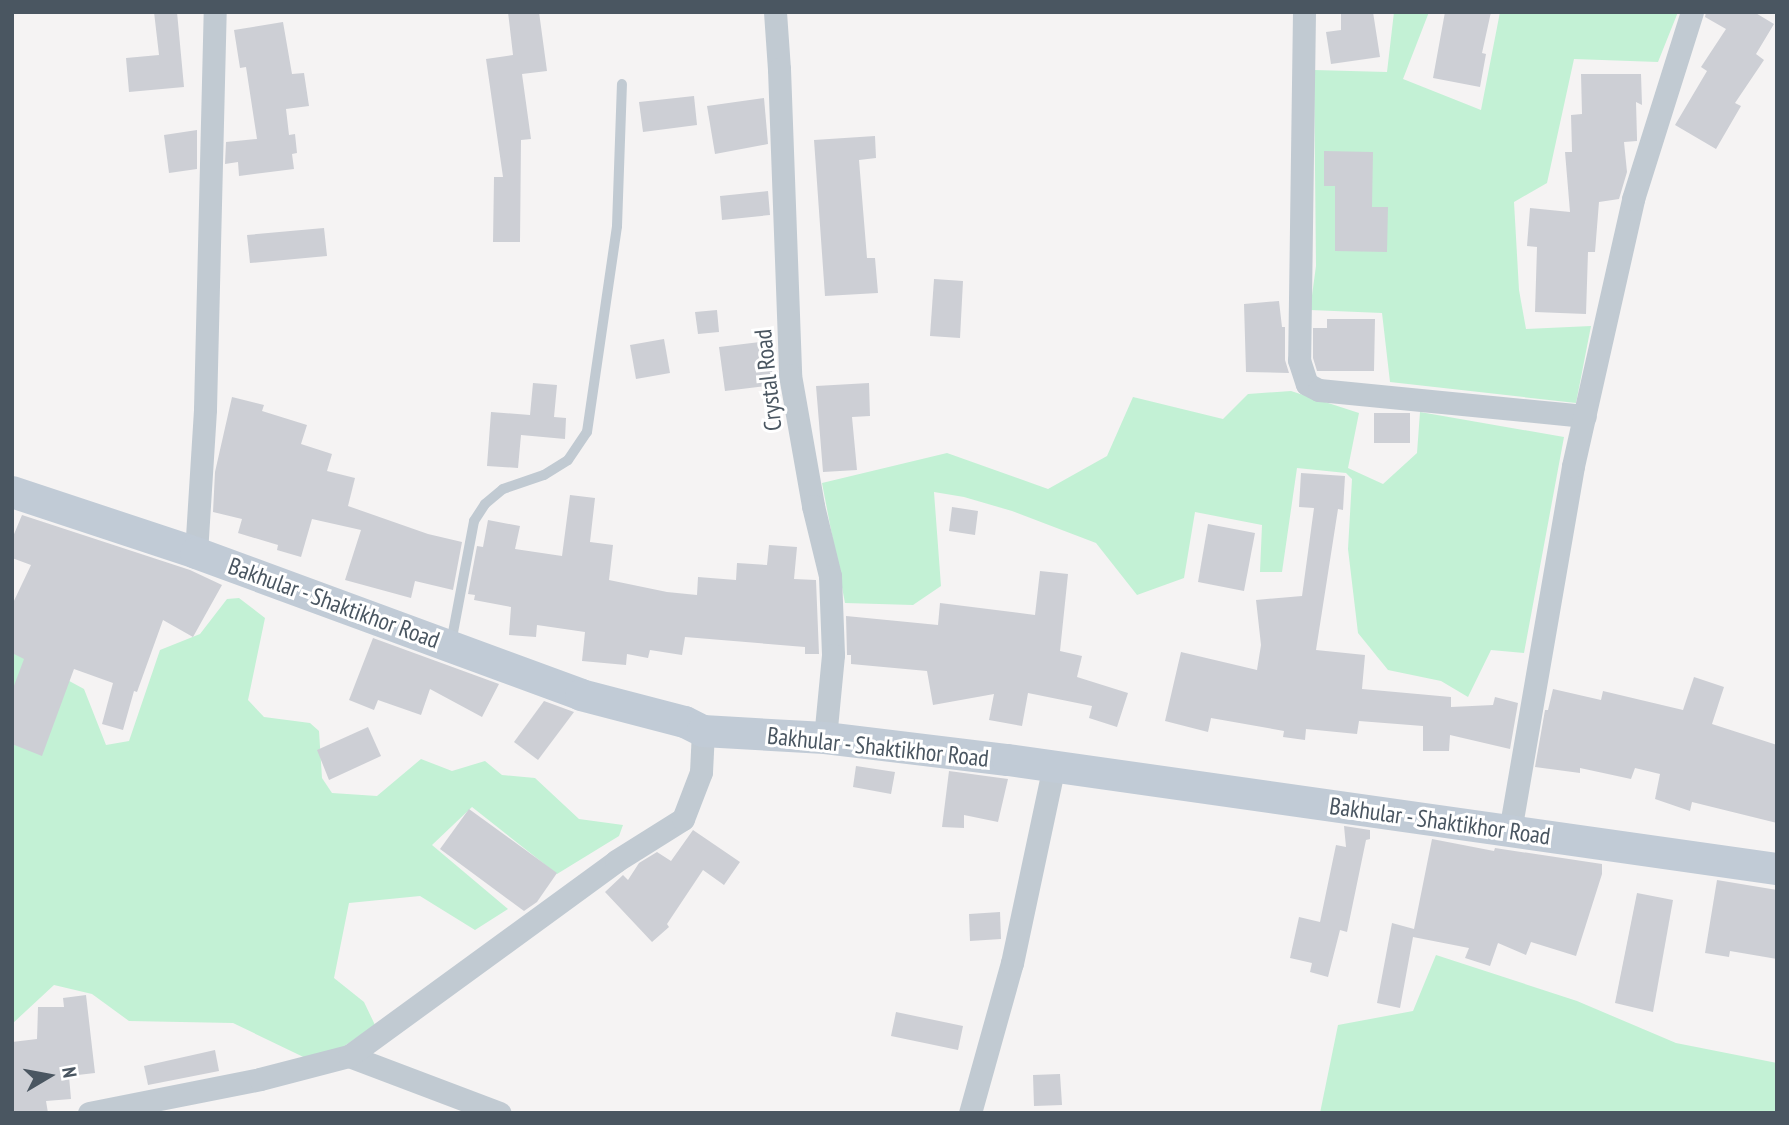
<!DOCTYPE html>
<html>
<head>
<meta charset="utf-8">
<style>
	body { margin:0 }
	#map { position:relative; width:1789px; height:1125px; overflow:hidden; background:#f5f3f3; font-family:"PT Sans Narrow",sans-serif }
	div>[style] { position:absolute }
	.green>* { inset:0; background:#c3f1d5 }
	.building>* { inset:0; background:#cdcfd5 }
	.lane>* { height:10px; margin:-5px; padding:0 5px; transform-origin:5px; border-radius:5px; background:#c1cad2 }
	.street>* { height:23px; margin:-11.5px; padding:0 11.5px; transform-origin:11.5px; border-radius:11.5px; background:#c1cad2 }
	.secondary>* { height:32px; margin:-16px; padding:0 16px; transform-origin:16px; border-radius:16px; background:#c1cbd6 }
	span { translate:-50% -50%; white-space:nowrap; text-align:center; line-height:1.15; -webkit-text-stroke:6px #fff; paint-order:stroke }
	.street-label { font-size:24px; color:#4a5661 }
	.frame { position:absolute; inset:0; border:14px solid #4a5661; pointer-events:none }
	.north { position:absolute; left:14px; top:1041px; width:70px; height:70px; -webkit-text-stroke:5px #fff; paint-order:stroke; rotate:80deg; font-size:19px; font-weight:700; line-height:28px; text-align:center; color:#4a5661 }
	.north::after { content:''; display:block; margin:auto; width:24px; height:32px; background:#4a5661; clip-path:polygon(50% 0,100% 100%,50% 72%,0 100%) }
</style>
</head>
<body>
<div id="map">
	<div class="green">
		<div style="clip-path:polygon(1394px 12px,1429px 12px,1403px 79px,1481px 110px,1500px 12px,1678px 12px,1658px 62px,1574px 59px,1547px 183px,1514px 202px,1519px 290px,1526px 329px,1591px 326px,1576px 403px,1390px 382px,1382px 313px,1310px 310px,1316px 266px,1314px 70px,1387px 72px)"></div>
		<div style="clip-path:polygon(1291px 391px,1359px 413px,1348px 468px,1383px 484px,1417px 453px,1420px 412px,1564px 437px,1524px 653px,1491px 650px,1468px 697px,1441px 681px,1388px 670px,1358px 633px,1348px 549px,1352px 479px,1346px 473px,1297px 468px,1282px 572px,1260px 572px,1262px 525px,1195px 512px,1184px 578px,1137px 595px,1096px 543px,1012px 511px,964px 497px,934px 492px,941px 586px,913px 605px,845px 603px,822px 483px,947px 453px,1048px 489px,1107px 456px,1133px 397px,1223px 419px,1248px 394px)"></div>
		<div style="clip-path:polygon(239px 598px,265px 618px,248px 700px,264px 717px,310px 723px,319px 731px,322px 778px,332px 793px,377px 796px,421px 759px,452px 771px,485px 761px,502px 775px,535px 778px,579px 819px,623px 825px,619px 836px,557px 874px,472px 807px,432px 845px,508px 909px,475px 930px,420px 896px,349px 903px,334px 978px,364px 1002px,375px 1025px,318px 1064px,233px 1023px,129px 1021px,92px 994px,54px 985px,12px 1024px,12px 650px,84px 689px,106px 745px,129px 741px,160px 650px,200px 634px,227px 599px)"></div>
		<div style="clip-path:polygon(1436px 955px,1577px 1001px,1676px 1043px,1777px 1063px,1777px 1113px,1320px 1113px,1338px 1025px,1413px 1011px)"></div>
	</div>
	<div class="building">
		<div style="clip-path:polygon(154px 12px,177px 12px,184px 87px,129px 92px,126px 58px,159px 55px)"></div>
		<div style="clip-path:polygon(508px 12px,539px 12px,547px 71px,522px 74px,531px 139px,521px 140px,520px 242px,493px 242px,494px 177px,503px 177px,486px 59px,513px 55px)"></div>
		<div style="clip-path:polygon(1341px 12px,1373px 12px,1380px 57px,1331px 64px,1326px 32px,1341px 30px)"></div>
		<div style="clip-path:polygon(1445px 12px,1491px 12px,1482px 53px,1486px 54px,1480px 87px,1433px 78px)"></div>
		<div style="clip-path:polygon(1706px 12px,1754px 12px,1774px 24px,1756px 54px,1764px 60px,1735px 103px,1741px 106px,1716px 149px,1675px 125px,1707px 71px,1701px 67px,1726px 29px,1705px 17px)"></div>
		<div style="clip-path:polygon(283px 22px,292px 74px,304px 73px,309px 106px,286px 109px,289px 135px,295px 134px,297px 153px,292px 154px,294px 169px,239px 176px,238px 162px,225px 164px,226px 142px,257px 139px,246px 67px,240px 68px,234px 30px)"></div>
		<div style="clip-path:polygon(1581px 74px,1641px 74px,1642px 105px,1636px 102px,1637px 138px,1637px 141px,1624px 142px,1627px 172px,1619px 199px,1599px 202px,1595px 252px,1588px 252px,1586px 314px,1535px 312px,1537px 247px,1527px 246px,1530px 208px,1570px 212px,1565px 152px,1572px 152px,1571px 115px,1582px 114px)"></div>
		<div style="clip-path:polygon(694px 96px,697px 125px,643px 132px,639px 102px)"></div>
		<div style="clip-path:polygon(764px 98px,768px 144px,715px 154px,707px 106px)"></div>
		<div style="clip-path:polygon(197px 130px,197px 169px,169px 173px,164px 135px)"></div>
		<div style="clip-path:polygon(875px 136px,876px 158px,859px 160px,867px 258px,875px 258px,878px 293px,825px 296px,814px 140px)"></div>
		<div style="clip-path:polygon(1324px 151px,1373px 152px,1372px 207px,1388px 207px,1387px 252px,1335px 251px,1335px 186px,1324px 186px)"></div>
		<div style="clip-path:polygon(768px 191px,770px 215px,722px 220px,720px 196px)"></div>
		<div style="clip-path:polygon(324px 228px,327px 256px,250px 263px,247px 235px)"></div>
		<div style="clip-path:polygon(934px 279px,963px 281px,960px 338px,930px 336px)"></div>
		<div style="clip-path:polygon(1279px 301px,1282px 327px,1285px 327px,1285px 360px,1289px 373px,1246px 372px,1244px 304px)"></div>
		<div style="clip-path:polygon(717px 310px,719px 332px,698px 334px,695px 312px)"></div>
		<div style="clip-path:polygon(1327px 319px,1375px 319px,1374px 371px,1317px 371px,1313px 358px,1313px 328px,1327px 328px)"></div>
		<div style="clip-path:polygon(664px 339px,670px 373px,636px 379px,630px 345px)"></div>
		<div style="clip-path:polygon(768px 341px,774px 385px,725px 391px,719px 347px)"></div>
		<div style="clip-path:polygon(533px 383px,557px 385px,554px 417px,566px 418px,565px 439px,521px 435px,518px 468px,487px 466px,491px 412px,530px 415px)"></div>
		<div style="clip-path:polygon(869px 383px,870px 416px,852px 417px,857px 470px,823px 472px,816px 386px)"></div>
		<div style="clip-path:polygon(232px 397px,264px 405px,262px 411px,307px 425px,301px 444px,332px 454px,327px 471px,355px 478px,348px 506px,428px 534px,462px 542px,453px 590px,415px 581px,411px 598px,345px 580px,361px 530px,312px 519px,301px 557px,277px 550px,278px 545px,238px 533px,242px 519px,213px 512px,215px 472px)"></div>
		<div style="clip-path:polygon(1374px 413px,1410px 413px,1410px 443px,1374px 443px)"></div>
		<div style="clip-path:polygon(1301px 473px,1345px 476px,1343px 510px,1338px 509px,1316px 650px,1365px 655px,1362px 689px,1451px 697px,1451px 707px,1493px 705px,1495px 697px,1518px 703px,1510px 749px,1450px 735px,1449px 751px,1423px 751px,1423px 726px,1359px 721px,1357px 734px,1306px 729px,1305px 740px,1283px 737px,1284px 731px,1211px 718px,1208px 732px,1165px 721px,1181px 652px,1257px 670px,1261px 645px,1256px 600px,1302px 596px,1314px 508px,1299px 507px)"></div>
		<div style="clip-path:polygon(570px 495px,595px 498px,590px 542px,613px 545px,609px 580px,667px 592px,697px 595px,698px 577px,736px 580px,737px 563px,767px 565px,769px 545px,797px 547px,794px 579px,816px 580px,819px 654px,805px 654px,805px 647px,685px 637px,682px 655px,650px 650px,648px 658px,627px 654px,626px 665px,582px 661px,585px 632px,537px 625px,536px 637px,509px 635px,511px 607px,474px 600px,475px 595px,468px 594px,477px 546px,483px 547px,488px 520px,520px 526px,515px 549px,562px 556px)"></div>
		<div style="clip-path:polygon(952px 507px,978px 511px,975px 535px,949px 531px)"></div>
		<div style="clip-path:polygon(22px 515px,190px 570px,222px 585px,193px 637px,163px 620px,137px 692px,134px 691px,123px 730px,102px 724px,113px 683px,74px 669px,42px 756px,12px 744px,12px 691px,24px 659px,12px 653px,12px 605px,31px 565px,12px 558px,12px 539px)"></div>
		<div style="clip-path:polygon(1208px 524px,1255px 533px,1244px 591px,1198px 582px)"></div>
		<div style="clip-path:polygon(1040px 571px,1068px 574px,1060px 651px,1082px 656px,1077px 677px,1128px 693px,1117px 727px,1089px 718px,1092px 706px,1028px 693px,1022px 726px,989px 720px,994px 694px,933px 705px,927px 671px,851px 664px,851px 655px,847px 655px,846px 616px,938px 625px,940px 603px,1035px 615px)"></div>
		<div style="clip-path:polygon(373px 638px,499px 684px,482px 717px,430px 689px,421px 715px,378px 700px,374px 710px,349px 700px)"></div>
		<div style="clip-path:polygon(1694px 677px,1724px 687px,1712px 724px,1777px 745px,1777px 823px,1692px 802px,1690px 811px,1655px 799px,1660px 774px,1635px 768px,1631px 779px,1580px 768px,1580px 773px,1535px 767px,1545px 710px,1548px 710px,1553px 689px,1601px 700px,1603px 691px,1683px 710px)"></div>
		<div style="clip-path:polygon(544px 701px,574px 712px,538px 760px,514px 742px)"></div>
		<div style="clip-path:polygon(368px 727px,381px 756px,329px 780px,317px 750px)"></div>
		<div style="clip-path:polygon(856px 766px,895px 772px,891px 794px,853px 787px)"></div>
		<div style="clip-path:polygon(949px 771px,1008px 779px,998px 822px,964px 815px,964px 828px,942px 827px)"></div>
		<div style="clip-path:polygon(469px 809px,557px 873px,537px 902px,524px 911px,440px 849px)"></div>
		<div style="clip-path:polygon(1344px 826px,1370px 830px,1370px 839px,1366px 840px,1347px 932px,1340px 930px,1328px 977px,1310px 972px,1312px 963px,1290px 958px,1299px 917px,1320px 922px,1336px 845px,1346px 847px)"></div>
		<div style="clip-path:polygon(693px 830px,740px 862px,724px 885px,703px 870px,667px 924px,669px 927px,652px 942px,605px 892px,623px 875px,628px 880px,639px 863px,657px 852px,671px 861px)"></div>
		<div style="clip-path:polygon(1432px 839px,1494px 851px,1495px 848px,1602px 864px,1602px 874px,1576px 956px,1531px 942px,1526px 955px,1498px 943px,1490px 966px,1465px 958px,1469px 948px,1413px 937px,1400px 1008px,1377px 1003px,1392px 923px,1414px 929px)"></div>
		<div style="clip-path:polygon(1717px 880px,1777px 890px,1777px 959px,1730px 951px,1729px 957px,1705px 953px)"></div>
		<div style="clip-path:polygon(1637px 893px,1673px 900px,1653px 1012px,1615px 1003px)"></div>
		<div style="clip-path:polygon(1000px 912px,1001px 939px,970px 941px,969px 914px)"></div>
		<div style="clip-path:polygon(86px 995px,95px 1073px,69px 1076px,71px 1099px,46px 1101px,48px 1113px,12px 1113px,12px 1042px,37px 1039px,38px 1007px,64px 1007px,63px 998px)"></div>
		<div style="clip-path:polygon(896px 1012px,963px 1026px,958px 1050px,891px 1036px)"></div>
		<div style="clip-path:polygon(215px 1050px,219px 1071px,148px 1085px,144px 1066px)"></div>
		<div style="clip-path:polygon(1060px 1074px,1062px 1105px,1034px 1106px,1033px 1075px)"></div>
	</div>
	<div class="lane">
		<div style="left:451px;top:643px;width:124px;rotate:-79.3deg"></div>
		<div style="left:474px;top:521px;width:20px;rotate:-57deg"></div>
		<div style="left:485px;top:504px;width:23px;rotate:-40deg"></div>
		<div style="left:503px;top:489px;width:43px;rotate:-18.9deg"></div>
		<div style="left:544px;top:475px;width:28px;rotate:-32deg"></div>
		<div style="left:568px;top:460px;width:34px;rotate:-56deg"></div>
		<div style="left:587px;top:432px;width:208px;rotate:-81.7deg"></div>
		<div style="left:617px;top:226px;width:142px;rotate:-88deg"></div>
	</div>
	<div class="street">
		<div style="left:775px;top:12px;width:57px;rotate:86deg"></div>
		<div style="left:779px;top:69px;width:306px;rotate:87.9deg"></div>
		<div style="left:790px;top:375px;width:133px;rotate:80deg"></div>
		<div style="left:813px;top:506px;width:72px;rotate:76.3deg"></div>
		<div style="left:830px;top:576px;width:79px;rotate:87.8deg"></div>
		<div style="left:833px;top:655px;width:83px;rotate:95.5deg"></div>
		<div style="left:1304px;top:12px;width:348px;rotate:90.8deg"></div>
		<div style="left:1299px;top:360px;width:25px;rotate:72deg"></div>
		<div style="left:1307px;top:384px;width:13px;rotate:27deg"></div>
		<div style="left:1319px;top:390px;width:267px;rotate:5.6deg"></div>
		<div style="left:196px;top:553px;width:144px;rotate:-86.4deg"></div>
		<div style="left:205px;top:409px;width:397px;rotate:-88.6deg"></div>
		<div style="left:1510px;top:831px;width:370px;rotate:-80.2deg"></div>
		<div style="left:1573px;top:466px;width:274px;rotate:-77.3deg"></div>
		<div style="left:1633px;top:199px;width:196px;rotate:-72.5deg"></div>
		<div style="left:349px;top:1056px;width:161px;rotate:20.7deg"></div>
		<div style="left:89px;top:1113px;width:174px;rotate:-11.2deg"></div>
		<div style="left:260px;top:1079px;width:92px;rotate:-14.5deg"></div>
		<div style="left:349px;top:1056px;width:331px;rotate:-36.1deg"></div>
		<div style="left:616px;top:861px;width:79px;rotate:-32.1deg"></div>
		<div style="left:683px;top:819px;width:50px;rotate:-69deg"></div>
		<div style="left:701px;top:772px;width:41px;rotate:-87.2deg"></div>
		<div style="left:970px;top:1113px;width:156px;rotate:-74.4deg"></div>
		<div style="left:1012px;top:963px;width:201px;rotate:-78deg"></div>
	</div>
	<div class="secondary">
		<div style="left:12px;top:492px;width:194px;rotate:18.3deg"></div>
		<div style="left:196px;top:553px;width:410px;rotate:20.2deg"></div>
		<div style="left:581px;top:695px;width:107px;rotate:14.6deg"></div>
		<div style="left:685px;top:722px;width:20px;rotate:27deg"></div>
		<div style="left:703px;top:731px;width:122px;rotate:3.3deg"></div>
		<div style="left:825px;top:738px;width:184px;rotate:6.9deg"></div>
		<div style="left:1008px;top:760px;width:777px;rotate:8.07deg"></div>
	</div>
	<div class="street-label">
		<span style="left:768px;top:380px;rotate:-96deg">Crystal Road</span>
		<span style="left:334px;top:603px;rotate:20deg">Bakhular - Shaktikhor Road</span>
		<span style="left:878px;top:747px;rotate:6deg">Bakhular - Shaktikhor Road</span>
		<span style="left:1440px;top:821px;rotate:8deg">Bakhular - Shaktikhor Road</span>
	</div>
	<div class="frame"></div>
	<div class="north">N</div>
</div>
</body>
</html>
